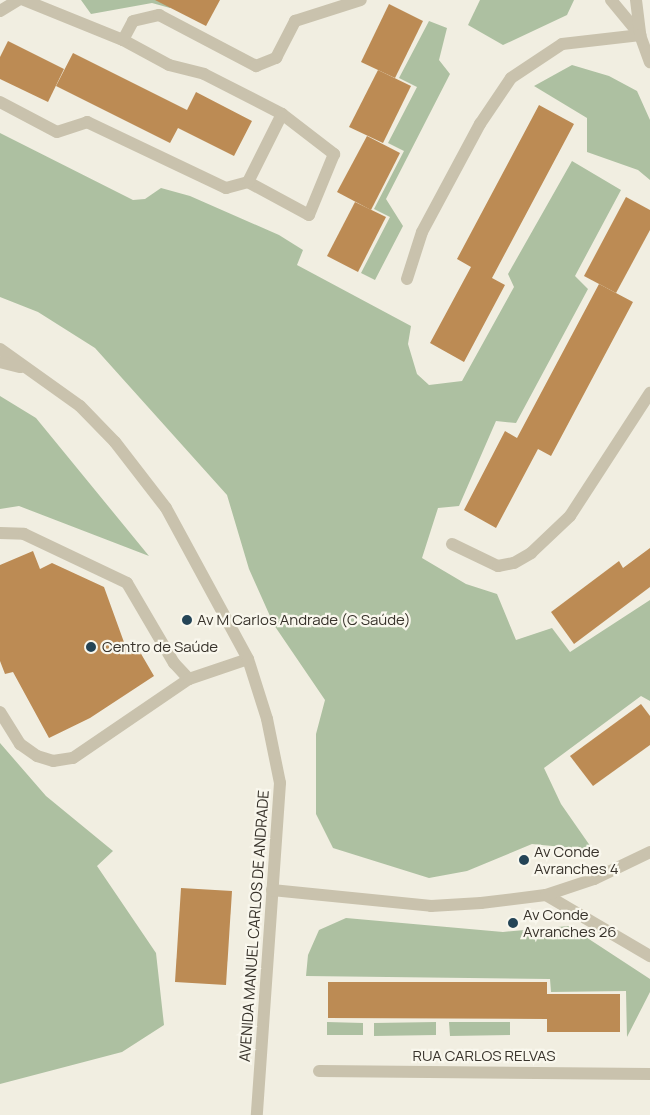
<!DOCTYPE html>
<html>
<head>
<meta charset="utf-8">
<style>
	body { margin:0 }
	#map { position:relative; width:650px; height:1115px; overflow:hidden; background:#f1eee1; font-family:Manrope,sans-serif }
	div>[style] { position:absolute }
	.green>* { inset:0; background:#adc0a1 }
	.building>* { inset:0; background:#bc8b54 }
	.service>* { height:12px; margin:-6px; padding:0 6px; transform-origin:6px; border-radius:6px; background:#c9c2ad }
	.minor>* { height:12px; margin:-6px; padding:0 6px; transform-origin:6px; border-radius:6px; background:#c9c2ad }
	.tertiary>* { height:12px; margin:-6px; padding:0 6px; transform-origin:6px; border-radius:6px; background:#c9c2ad }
	.dots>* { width:14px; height:14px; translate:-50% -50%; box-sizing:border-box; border:2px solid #f9f7ed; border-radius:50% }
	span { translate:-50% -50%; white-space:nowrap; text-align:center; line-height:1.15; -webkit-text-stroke:4.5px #f9f7ed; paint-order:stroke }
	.poi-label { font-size:15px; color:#38332b }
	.left { translate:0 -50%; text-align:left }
	.street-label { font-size:15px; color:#38332b }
</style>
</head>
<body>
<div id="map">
	<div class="green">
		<div style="clip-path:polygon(81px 0,174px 0,170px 8px,152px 3px,91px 14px)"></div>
		<div style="clip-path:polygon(480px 0,574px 0,567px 15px,503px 45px,468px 25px)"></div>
		<div style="clip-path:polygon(429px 21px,447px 28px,439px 60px,450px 74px,386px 199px,403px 226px,375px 280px,361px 273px,390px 217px,374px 209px,404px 151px,388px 143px,417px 87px,399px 78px)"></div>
		<div style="clip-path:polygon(572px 65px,609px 76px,637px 91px,650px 120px,650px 180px,638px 170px,587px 152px,587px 118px,534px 86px)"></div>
		<div style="clip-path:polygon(0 133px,133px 200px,145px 199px,161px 188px,190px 196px,279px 235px,303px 250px,297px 265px,411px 326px,408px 344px,417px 374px,429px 385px,462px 381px,514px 287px,508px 274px,572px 161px,621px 190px,575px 276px,588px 289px,516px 423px,496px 421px,459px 506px,438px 508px,422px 558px,466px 584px,497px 594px,516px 640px,552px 628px,570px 652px,650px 600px,650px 701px,641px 696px,544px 768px,561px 804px,593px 850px,532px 844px,467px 871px,429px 878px,333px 848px,316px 814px,316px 734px,325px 700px,274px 625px,249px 569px,227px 495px,95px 348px,38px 312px,0 297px)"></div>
		<div style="clip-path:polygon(0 396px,36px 418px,149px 556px,19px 506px,0 509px)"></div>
		<div style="clip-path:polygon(0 743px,46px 796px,113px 851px,97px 866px,156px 953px,164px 1025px,122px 1052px,0 1084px)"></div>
		<div style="clip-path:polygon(346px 918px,503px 932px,569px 926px,650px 979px,650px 992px,627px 1037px,626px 991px,551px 992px,550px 979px,306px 976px,308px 955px,319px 930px)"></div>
		<div style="clip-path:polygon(327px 1022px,363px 1023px,363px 1035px,327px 1035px)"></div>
		<div style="clip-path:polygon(436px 1022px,436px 1035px,374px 1036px,374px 1023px)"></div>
		<div style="clip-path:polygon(449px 1022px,510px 1022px,510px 1035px,450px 1036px)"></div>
	</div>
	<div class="building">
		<div style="clip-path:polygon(155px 0,220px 0,206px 26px)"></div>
		<div style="clip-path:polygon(389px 4px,423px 21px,395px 78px,361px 62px)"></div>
		<div style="clip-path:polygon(8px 41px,64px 69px,48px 102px,0 79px,0 57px)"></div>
		<div style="clip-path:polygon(73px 53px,187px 110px,196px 92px,252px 121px,234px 156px,178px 128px,170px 143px,56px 86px)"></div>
		<div style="clip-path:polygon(378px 70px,411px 86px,383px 143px,349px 127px)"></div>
		<div style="clip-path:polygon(539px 105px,574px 124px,492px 278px,505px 285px,464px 362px,430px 343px,471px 267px,457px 259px)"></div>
		<div style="clip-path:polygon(367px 136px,400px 153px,371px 210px,337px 192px)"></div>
		<div style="clip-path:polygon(626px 197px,650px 210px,650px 230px,616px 293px,584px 276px)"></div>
		<div style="clip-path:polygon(355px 202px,386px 217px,358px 272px,327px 256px)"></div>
		<div style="clip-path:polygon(599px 284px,633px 302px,551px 456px,538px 449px,496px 528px,464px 510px,505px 431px,517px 438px)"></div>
		<div style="clip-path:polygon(650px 548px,650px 587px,574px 644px,551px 612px,619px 561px,623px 568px)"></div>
		<div style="clip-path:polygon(33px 551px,40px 569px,52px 563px,104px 587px,125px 645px,133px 640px,154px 676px,90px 718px,49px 738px,13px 672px,5px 674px,0 661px,0 565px)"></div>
		<div style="clip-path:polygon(641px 704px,650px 716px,650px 745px,593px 786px,570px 756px)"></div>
		<div style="clip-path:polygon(181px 888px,232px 891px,226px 985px,175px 982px)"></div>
		<div style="clip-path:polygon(328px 982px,547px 982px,547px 994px,620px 994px,620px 1032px,547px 1032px,547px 1019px,328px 1018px)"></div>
	</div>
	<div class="service">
		<div style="left:123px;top:40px;width:52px;rotate:28.5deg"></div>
		<div style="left:169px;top:65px;width:36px;rotate:14deg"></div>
		<div style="left:204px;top:74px;width:88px;rotate:27.1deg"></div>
		<div style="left:282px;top:114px;width:66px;rotate:37.6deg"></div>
		<div style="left:334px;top:154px;width:66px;rotate:112.3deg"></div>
		<div style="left:309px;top:215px;width:69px;rotate:-151.6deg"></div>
		<div style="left:0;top:533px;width:24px;rotate:2deg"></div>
		<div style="left:24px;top:534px;width:114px;rotate:25.4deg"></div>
		<div style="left:127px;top:583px;width:93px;rotate:59.6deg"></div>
		<div style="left:174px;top:663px;width:22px;rotate:47deg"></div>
		<div style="left:0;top:712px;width:38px;rotate:58deg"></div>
		<div style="left:20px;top:744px;width:21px;rotate:35deg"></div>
		<div style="left:37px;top:756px;width:17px;rotate:17deg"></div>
		<div style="left:53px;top:761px;width:20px;rotate:-9deg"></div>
		<div style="left:73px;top:758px;width:140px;rotate:-34.3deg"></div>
		<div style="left:189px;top:679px;width:62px;rotate:-18.7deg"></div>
	</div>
	<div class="minor">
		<div style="left:24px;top:0;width:107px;rotate:22deg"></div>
		<div style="left:123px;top:40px;width:21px;rotate:-62deg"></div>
		<div style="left:133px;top:21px;width:27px;rotate:-13deg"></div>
		<div style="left:159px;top:15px;width:110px;rotate:27.7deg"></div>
		<div style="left:256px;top:66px;width:22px;rotate:-22deg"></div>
		<div style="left:276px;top:58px;width:42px;rotate:-62.8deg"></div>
		<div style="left:295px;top:21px;width:69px;rotate:-17.7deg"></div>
		<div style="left:0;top:102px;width:64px;rotate:27.8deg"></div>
		<div style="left:57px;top:132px;width:32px;rotate:-18deg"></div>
		<div style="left:87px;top:122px;width:154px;rotate:25.4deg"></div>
		<div style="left:226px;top:188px;width:23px;rotate:-15deg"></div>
		<div style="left:248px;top:182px;width:76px;rotate:-63.4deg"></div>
		<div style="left:407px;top:279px;width:49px;rotate:-72.3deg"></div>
		<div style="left:422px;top:232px;width:123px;rotate:-61.8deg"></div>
		<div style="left:480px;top:124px;width:55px;rotate:-56deg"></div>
		<div style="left:511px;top:78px;width:61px;rotate:-33.7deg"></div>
		<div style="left:562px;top:44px;width:79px;rotate:-6.6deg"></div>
		<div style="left:452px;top:544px;width:51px;rotate:25.6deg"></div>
		<div style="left:498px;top:566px;width:16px;rotate:-11deg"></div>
		<div style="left:514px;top:563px;width:20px;rotate:-30deg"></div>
		<div style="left:531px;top:553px;width:54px;rotate:-43.5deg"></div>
		<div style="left:570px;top:516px;width:147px;rotate:-57deg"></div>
		<div style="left:546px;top:895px;width:121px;rotate:30.4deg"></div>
		<div style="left:319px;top:1071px;width:331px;rotate:0.5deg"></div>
	</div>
	<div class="tertiary">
		<div style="left:611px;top:0;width:45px;rotate:50.4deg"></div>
		<div style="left:636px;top:0;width:35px;rotate:83deg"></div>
		<div style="left:640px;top:35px;width:29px;rotate:70deg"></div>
		<div style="left:0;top:11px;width:21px;rotate:-31deg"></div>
		<div style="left:0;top:349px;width:98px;rotate:35.5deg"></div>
		<div style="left:80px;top:406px;width:50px;rotate:45.8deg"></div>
		<div style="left:115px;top:442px;width:83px;rotate:52.3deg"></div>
		<div style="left:166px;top:508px;width:172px;rotate:61.5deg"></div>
		<div style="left:248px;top:659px;width:63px;rotate:72.4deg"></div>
		<div style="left:267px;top:719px;width:65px;rotate:78.5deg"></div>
		<div style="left:280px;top:783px;width:333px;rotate:94deg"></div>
		<div style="left:0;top:362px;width:21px;rotate:14deg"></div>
		<div style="left:272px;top:890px;width:160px;rotate:5.7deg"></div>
		<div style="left:431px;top:906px;width:50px;rotate:-3.4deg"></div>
		<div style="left:481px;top:903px;width:65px;rotate:-7deg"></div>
		<div style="left:546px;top:895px;width:51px;rotate:-18.4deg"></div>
		<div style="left:594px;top:879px;width:62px;rotate:-25.7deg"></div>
	</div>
	<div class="dots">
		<div style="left:187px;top:620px;background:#244456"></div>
		<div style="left:91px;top:647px;background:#244456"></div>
		<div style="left:524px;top:860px;background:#244456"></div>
		<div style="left:513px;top:923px;background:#244456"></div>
	</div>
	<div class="poi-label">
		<span class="left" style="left:197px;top:620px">Av M Carlos Andrade (C Saúde)</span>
		<span class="left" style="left:102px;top:647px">Centro de Saúde</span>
		<span class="left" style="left:534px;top:860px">Av Conde<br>Avranches 4</span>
		<span class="left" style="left:523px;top:923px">Av Conde<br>Avranches 26</span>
	</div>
	<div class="street-label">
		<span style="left:254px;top:926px;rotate:-86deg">AVENIDA MANUEL CARLOS DE ANDRADE</span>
		<span style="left:484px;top:1056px">RUA CARLOS RELVAS</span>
	</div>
</div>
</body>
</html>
